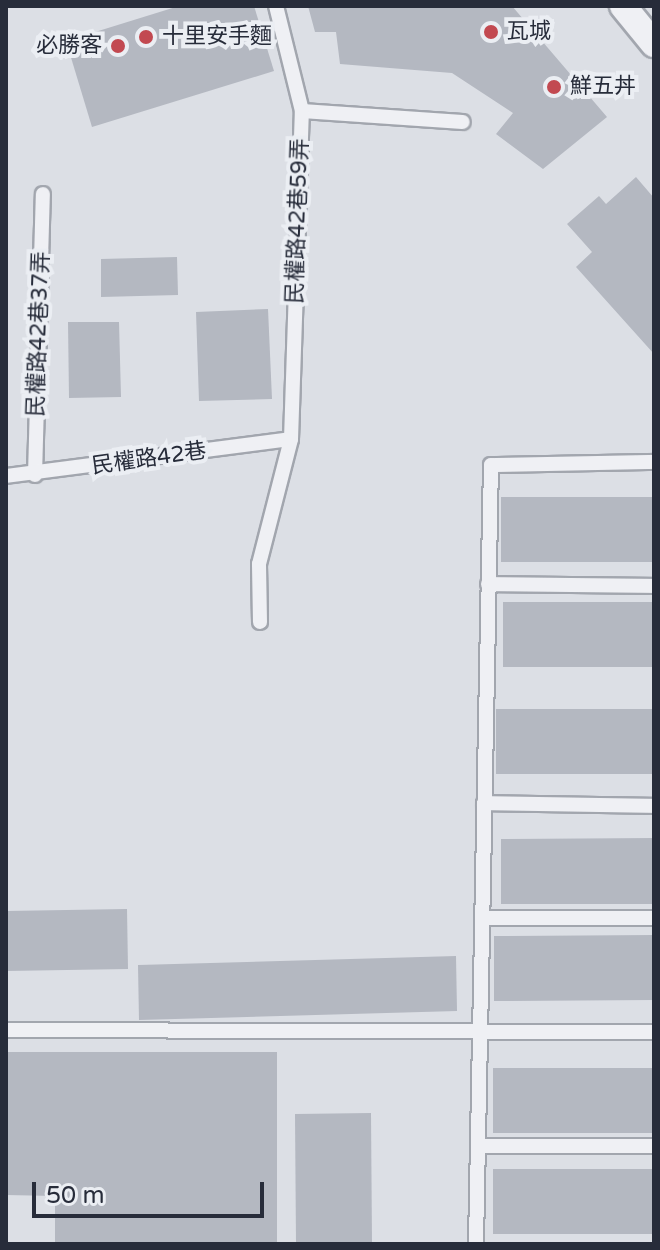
<!DOCTYPE html>
<html>
<head>
<meta charset="utf-8">
<style>
	body { margin:0 }
	#map { position:relative; width:660px; height:1250px; overflow:hidden; background:#dcdfe5; font-family:"Varela Round","Noto Sans TC",sans-serif }
	div>[style] { position:absolute }
	.building>* { inset:0; background:#b4b8c1 }
	.roads { filter:drop-shadow(2px 0 #a2a6ae) drop-shadow(-2px 0 #a2a6ae) drop-shadow(0 2px #a2a6ae) drop-shadow(0 -2px #a2a6ae) }
	.lane>* { height:14px; margin:-7px; padding:0 7px; transform-origin:7px; border-radius:7px; background:#eff0f4 }
	.street>* { height:26px; margin:-13px; padding:0 13px; transform-origin:13px; border-radius:13px; background:#eff0f4 }
	.dots>* { width:22px; height:22px; translate:-50% -50%; box-sizing:border-box; border:4px solid #ebeef3; border-radius:50% }
	span { translate:-50% -50%; white-space:nowrap; text-align:center; line-height:1.15; -webkit-text-stroke:8px #ebeef3; paint-order:stroke }
	.poi-label { font-size:22px; color:#272c3a }
	.left { translate:0 -50%; text-align:left }
	.right { translate:-100% -50%; text-align:right }
	.street-label { font-size:22px; color:#272c3a }
	.frame { position:absolute; inset:0; border:8px solid #272c3a; pointer-events:none }
	.scale { position:absolute; left:32px; top:1182px; width:232px; height:36px; box-sizing:border-box; border:4px solid #272c3a; border-top:0; padding-left:10px; font-size:24px; line-height:28px; white-space:nowrap; color:#272c3a; -webkit-text-stroke:6px #ebeef3; paint-order:stroke }
</style>
</head>
<body>
<div id="map">
	<div class="building">
		<div style="clip-path:polygon(179px 6px,254px 6px,274px 71px,92px 127px,66px 41px)"></div>
		<div style="clip-path:polygon(308px 6px,512px 6px,607px 117px,543px 169px,496px 134px,513px 113px,452px 73px,340px 64px,336px 32px,315px 32px)"></div>
		<div style="clip-path:polygon(636px 177px,654px 198px,654px 354px,576px 267px,592px 252px,567px 224px,599px 196px,606px 204px)"></div>
		<div style="clip-path:polygon(177px 257px,178px 295px,101px 297px,101px 259px)"></div>
		<div style="clip-path:polygon(268px 309px,272px 399px,199px 401px,196px 312px)"></div>
		<div style="clip-path:polygon(68px 322px,119px 322px,121px 397px,69px 398px)"></div>
		<div style="clip-path:polygon(501px 497px,654px 497px,654px 562px,501px 562px)"></div>
		<div style="clip-path:polygon(503px 602px,654px 602px,654px 667px,503px 667px)"></div>
		<div style="clip-path:polygon(496px 709px,654px 709px,654px 774px,496px 774px)"></div>
		<div style="clip-path:polygon(654px 838px,654px 904px,501px 904px,501px 839px)"></div>
		<div style="clip-path:polygon(127px 909px,128px 969px,6px 971px,6px 911px)"></div>
		<div style="clip-path:polygon(654px 935px,654px 1000px,494px 1001px,494px 936px)"></div>
		<div style="clip-path:polygon(456px 956px,457px 1011px,139px 1020px,138px 965px)"></div>
		<div style="clip-path:polygon(6px 1052px,277px 1052px,277px 1244px,55px 1244px,55px 1196px,6px 1195px)"></div>
		<div style="clip-path:polygon(493px 1068px,654px 1068px,654px 1133px,493px 1133px)"></div>
		<div style="clip-path:polygon(371px 1113px,372px 1244px,296px 1244px,295px 1114px)"></div>
		<div style="clip-path:polygon(493px 1169px,654px 1169px,654px 1234px,493px 1234px)"></div>
	</div>
	<div class="roads">
		<div class="lane">
			<div style="left:302px;top:111px;width:161px;rotate:3.9deg"></div>
			<div style="left:35px;top:475px;width:281px;rotate:-88.4deg"></div>
			<div style="left:6px;top:476px;width:287px;rotate:-7.4deg"></div>
			<div style="left:488px;top:584px;width:166px;rotate:0.7deg"></div>
			<div style="left:260px;top:622px;width:58px;rotate:-91deg"></div>
			<div style="left:259px;top:564px;width:129px;rotate:-75.6deg"></div>
			<div style="left:291px;top:439px;width:328px;rotate:-88.1deg"></div>
			<div style="left:302px;top:111px;width:108px;rotate:-103.9deg"></div>
			<div style="left:484px;top:803px;width:170px;rotate:1deg"></div>
			<div style="left:482px;top:918px;width:172px"></div>
			<div style="left:6px;top:1030px;width:648px;rotate:0.18deg"></div>
			<div style="left:478px;top:1146px;width:176px"></div>
			<div style="left:476px;top:1244px;width:779px;rotate:-88.9deg"></div>
			<div style="left:491px;top:465px;width:163px;rotate:-1.1deg"></div>
		</div>
		<div class="street">
			<div style="left:623px;top:6px;width:49px;rotate:50.8deg"></div>
		</div>
	</div>
	<div class="dots">
		<div style="left:491px;top:32px;background:#c24951"></div>
		<div style="left:146px;top:37px;background:#c24951"></div>
		<div style="left:118px;top:46px;background:#c24951"></div>
		<div style="left:554px;top:87px;background:#c24951"></div>
	</div>
	<div class="poi-label">
		<span class="left" style="left:507px;top:32px">瓦城</span>
		<span class="left" style="left:162px;top:37px">十里安手麵</span>
		<span class="right" style="left:102px;top:46px">必勝客</span>
		<span class="left" style="left:570px;top:87px">鮮五丼</span>
	</div>
	<div class="street-label">
		<span style="left:298px;top:221px;rotate:-88deg">民權路42巷59弄</span>
		<span style="left:39px;top:334px;rotate:-88deg">民權路42巷37弄</span>
		<span style="left:149px;top:459px;rotate:-8deg">民權路42巷</span>
	</div>
	<div class="frame"></div>
	<div class="scale">50 m</div>
</div>
</body>
</html>
